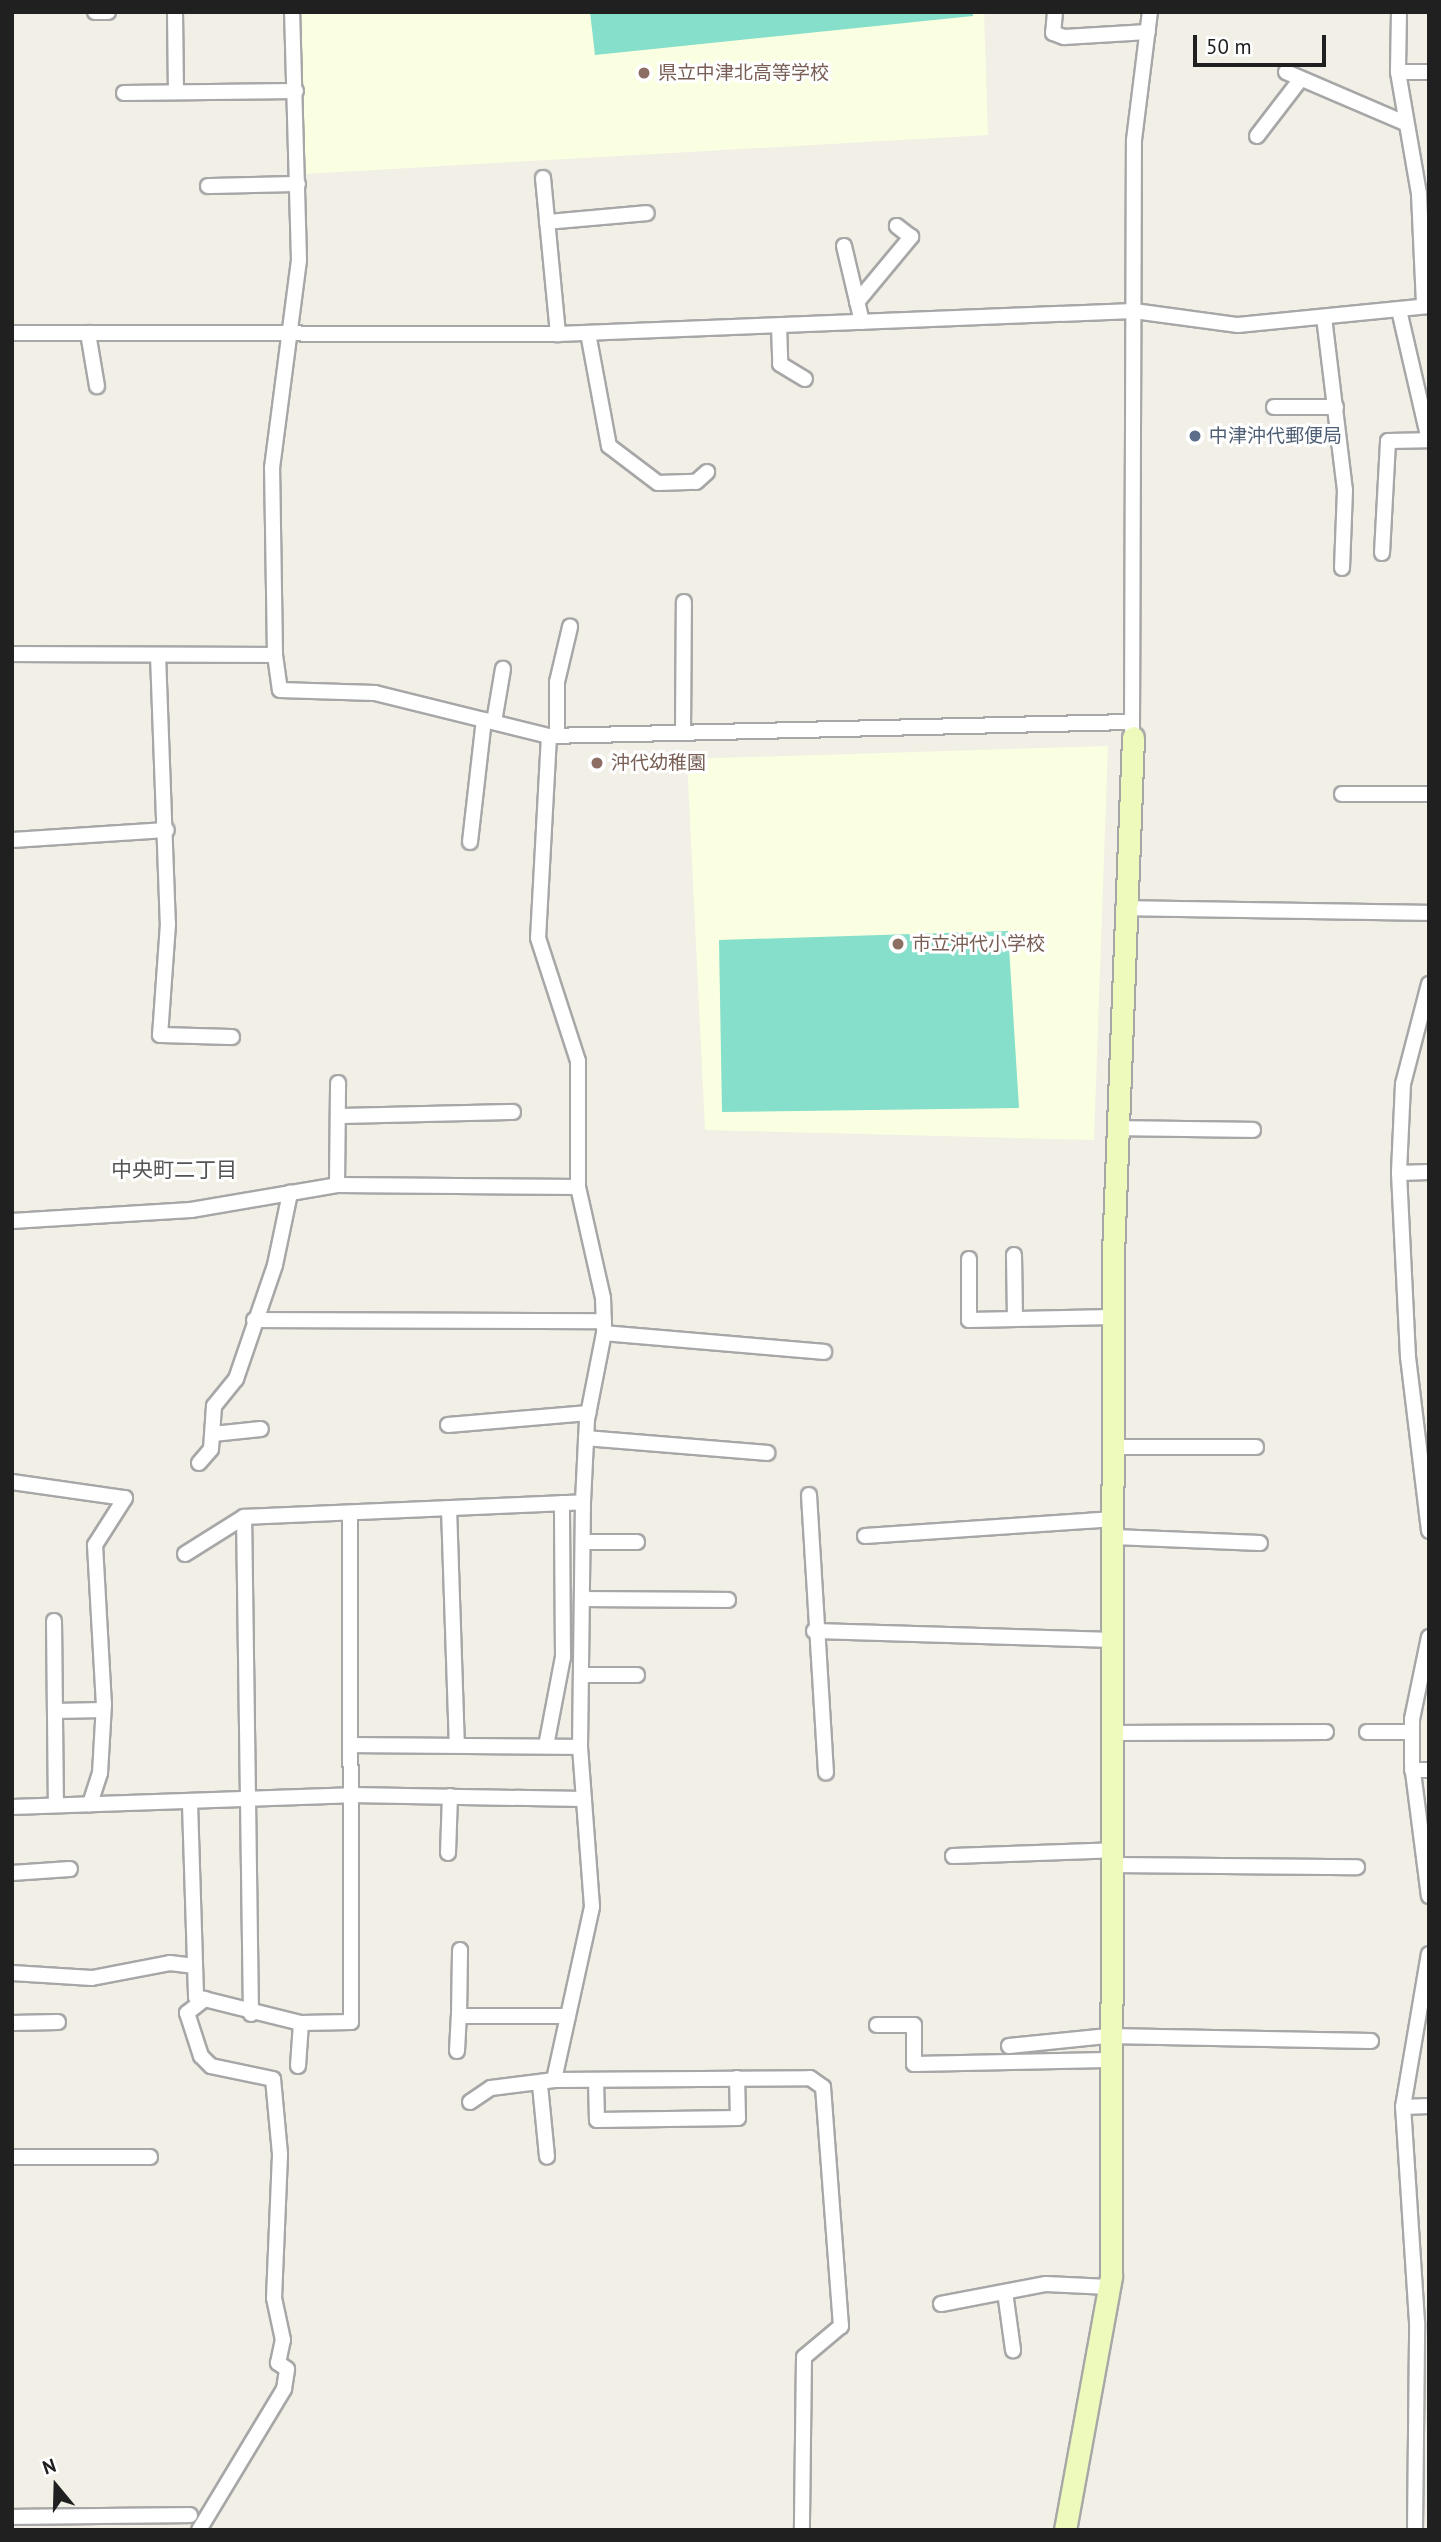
<!DOCTYPE html>
<html>
<head>
<meta charset="utf-8">
<style>
	body { margin:0 }
	#map { position:relative; width:1441px; height:2542px; overflow:hidden; background:#f1efe6; font-family:"PT Sans","Noto Sans JP",sans-serif }
	div>[style] { position:absolute }
	.education>* { inset:0; background:#faffe1 }
	.pitch>* { inset:0; background:#85dfca }
	.roads { filter:drop-shadow(2px 0 #a7a7a7) drop-shadow(-2px 0 #a7a7a7) drop-shadow(0 2px #a7a7a7) drop-shadow(0 -2px #a7a7a7) }
	.street>* { height:14px; margin:-7px; padding:0 7px; transform-origin:7px; border-radius:7px; background:#fff }
	.secondary>* { height:21px; margin:-10.5px; padding:0 10.5px; transform-origin:10.5px; border-radius:10.5px; background:#edfabb }
	.dots>* { width:19px; height:19px; translate:-50% -50%; box-sizing:border-box; border:4px solid #fff; border-radius:50% }
	span { translate:-50% -50%; white-space:nowrap; text-align:center; line-height:1.15; -webkit-text-stroke:6px #fff; paint-order:stroke }
	.education-label { font-size:19px; color:#785e54 }
	.left { translate:0 -50%; text-align:left }
	.service-label { font-size:19px; color:#4e5e75 }
	.neighbourhood-label { font-size:21px; color:#535353 }
	.frame { position:absolute; inset:0; border:14px solid #202020; pointer-events:none }
	.north { position:absolute; left:21px; top:2451px; width:70px; height:70px; -webkit-text-stroke:5px #fff; paint-order:stroke; rotate:341deg; font-size:19px; font-weight:700; line-height:28px; text-align:center; color:#202020 }
	.north::after { content:''; display:block; margin:auto; width:24px; height:32px; background:#202020; clip-path:polygon(50% 0,100% 100%,50% 72%,0 100%) }
	.scale { position:absolute; left:1193px; top:35px; width:133px; height:32px; box-sizing:border-box; border:4px solid #202020; border-top:0; padding-left:9px; font-size:21px; line-height:24px; white-space:nowrap; color:#202020; -webkit-text-stroke:5px #fff; paint-order:stroke }
</style>
</head>
<body>
<div id="map">
	<div class="education">
		<div style="clip-path:polygon(302px 12px,984px 12px,988px 135px,304px 174px)"></div>
		<div style="clip-path:polygon(1108px 746px,1094px 1140px,705px 1130px,687px 759px)"></div>
	</div>
	<div class="pitch">
		<div style="clip-path:polygon(590px 12px,973px 12px,973px 16px,595px 55px)"></div>
		<div style="clip-path:polygon(1008px 931px,1019px 1108px,722px 1112px,719px 940px)"></div>
	</div>
	<div class="roads">
		<div class="street">
			<div style="left:95px;top:12px;width:13px"></div>
			<div style="left:175px;top:12px;width:80px;rotate:89.3deg"></div>
			<div style="left:1055px;top:12px;width:21px;rotate:95deg"></div>
			<div style="left:1053px;top:33px;width:12px;rotate:20deg"></div>
			<div style="left:1064px;top:37px;width:84px;rotate:-3.4deg"></div>
			<div style="left:1399px;top:12px;width:60px;rotate:91deg"></div>
			<div style="left:1398px;top:72px;width:124px;rotate:80.2deg"></div>
			<div style="left:1419px;top:194px;width:112px;rotate:87.4deg"></div>
			<div style="left:1286px;top:72px;width:129px;rotate:23.2deg"></div>
			<div style="left:1398px;top:72px;width:31px"></div>
			<div style="left:124px;top:93px;width:172px;rotate:-0.7deg"></div>
			<div style="left:1257px;top:136px;width:71px;rotate:-52.5deg"></div>
			<div style="left:543px;top:178px;width:157px;rotate:84.5deg"></div>
			<div style="left:208px;top:186px;width:90px;rotate:-1.3deg"></div>
			<div style="left:547px;top:222px;width:100px;rotate:-5.1deg"></div>
			<div style="left:844px;top:246px;width:78px;rotate:76.7deg"></div>
			<div style="left:857px;top:302px;width:85px;rotate:-50.3deg"></div>
			<div style="left:911px;top:237px;width:18px;rotate:-142deg"></div>
			<div style="left:1399px;top:310px;width:133px;rotate:77deg"></div>
			<div style="left:1324px;top:317px;width:174px;rotate:83.1deg"></div>
			<div style="left:1345px;top:490px;width:78px;rotate:92.2deg"></div>
			<div style="left:779px;top:326px;width:38px;rotate:88deg"></div>
			<div style="left:780px;top:364px;width:29px;rotate:31deg"></div>
			<div style="left:12px;top:333px;width:546px;rotate:0.1deg"></div>
			<div style="left:558px;top:334px;width:576px;rotate:-2.29deg"></div>
			<div style="left:1134px;top:311px;width:105px;rotate:7.7deg"></div>
			<div style="left:1238px;top:325px;width:192px;rotate:-5.7deg"></div>
			<div style="left:88px;top:333px;width:54px;rotate:80.4deg"></div>
			<div style="left:588px;top:333px;width:115px;rotate:79.5deg"></div>
			<div style="left:609px;top:446px;width:61px;rotate:37.1deg"></div>
			<div style="left:658px;top:483px;width:38px;rotate:-2deg"></div>
			<div style="left:696px;top:482px;width:15px;rotate:-42deg"></div>
			<div style="left:1274px;top:407px;width:62px"></div>
			<div style="left:1382px;top:553px;width:112px;rotate:-86.9deg"></div>
			<div style="left:1388px;top:441px;width:39px;rotate:-1deg"></div>
			<div style="left:12px;top:654px;width:263px;rotate:0.2deg"></div>
			<div style="left:275px;top:655px;width:187px;rotate:-90.9deg"></div>
			<div style="left:272px;top:468px;width:210px;rotate:-82.6deg"></div>
			<div style="left:299px;top:260px;width:248px;rotate:-91.6deg"></div>
			<div style="left:158px;top:655px;width:269px;rotate:87.9deg"></div>
			<div style="left:168px;top:924px;width:111px;rotate:94.1deg"></div>
			<div style="left:160px;top:1035px;width:72px;rotate:1.6deg"></div>
			<div style="left:275px;top:655px;width:35px;rotate:82deg"></div>
			<div style="left:280px;top:690px;width:95px;rotate:1.8deg"></div>
			<div style="left:375px;top:693px;width:179px;rotate:13.9deg"></div>
			<div style="left:549px;top:736px;width:581px;rotate:-1.38deg"></div>
			<div style="left:494px;top:722px;width:54px;rotate:-80.4deg"></div>
			<div style="left:1132px;top:729px;width:589px;rotate:-89.81deg"></div>
			<div style="left:1134px;top:140px;width:129px;rotate:-82.9deg"></div>
			<div style="left:683px;top:732px;width:130px;rotate:-89.6deg"></div>
			<div style="left:557px;top:735px;width:53px;rotate:-90deg"></div>
			<div style="left:557px;top:682px;width:57px;rotate:-76.7deg"></div>
			<div style="left:549px;top:736px;width:202px;rotate:93.1deg"></div>
			<div style="left:538px;top:938px;width:129px;rotate:72deg"></div>
			<div style="left:578px;top:1061px;width:126px;rotate:90deg"></div>
			<div style="left:578px;top:1187px;width:114px;rotate:77.3deg"></div>
			<div style="left:603px;top:1298px;width:35px;rotate:88deg"></div>
			<div style="left:604px;top:1333px;width:89px;rotate:101.1deg"></div>
			<div style="left:587px;top:1420px;width:82px;rotate:92.8deg"></div>
			<div style="left:583px;top:1502px;width:245px;rotate:90.7deg"></div>
			<div style="left:580px;top:1747px;width:160px;rotate:85.7deg"></div>
			<div style="left:592px;top:1907px;width:177px;rotate:102.4deg"></div>
			<div style="left:1342px;top:794px;width:87px"></div>
			<div style="left:12px;top:840px;width:155px;rotate:-3.7deg"></div>
			<div style="left:470px;top:842px;width:123px;rotate:-83.5deg"></div>
			<div style="left:1123px;top:908px;width:306px;rotate:0.9deg"></div>
			<div style="left:1429px;top:984px;width:103px;rotate:104.6deg"></div>
			<div style="left:1403px;top:1084px;width:89px;rotate:92.6deg"></div>
			<div style="left:1399px;top:1173px;width:184px;rotate:87.2deg"></div>
			<div style="left:1408px;top:1357px;width:175px;rotate:83.1deg"></div>
			<div style="left:338px;top:1116px;width:175px;rotate:-1.3deg"></div>
			<div style="left:1117px;top:1128px;width:136px;rotate:0.8deg"></div>
			<div style="left:1399px;top:1173px;width:30px;rotate:-2deg"></div>
			<div style="left:337px;top:1185px;width:102px;rotate:-89.4deg"></div>
			<div style="left:12px;top:1221px;width:179px;rotate:-3.5deg"></div>
			<div style="left:191px;top:1210px;width:148px;rotate:-9.7deg"></div>
			<div style="left:337px;top:1185px;width:241px;rotate:0.5deg"></div>
			<div style="left:1014px;top:1255px;width:64px;rotate:89.1deg"></div>
			<div style="left:969px;top:1259px;width:61px;rotate:90deg"></div>
			<div style="left:969px;top:1320px;width:144px;rotate:-1.2deg"></div>
			<div style="left:254px;top:1320px;width:350px;rotate:0.2deg"></div>
			<div style="left:604px;top:1333px;width:221px;rotate:4.9deg"></div>
			<div style="left:448px;top:1425px;width:141px;rotate:-4.9deg"></div>
			<div style="left:213px;top:1434px;width:48px;rotate:-5.9deg"></div>
			<div style="left:586px;top:1438px;width:182px;rotate:4.7deg"></div>
			<div style="left:1114px;top:1447px;width:142px"></div>
			<div style="left:199px;top:1463px;width:18px;rotate:-49deg"></div>
			<div style="left:211px;top:1449px;width:43px;rotate:-86deg"></div>
			<div style="left:214px;top:1406px;width:35px;rotate:-51deg"></div>
			<div style="left:236px;top:1379px;width:120px;rotate:-71.1deg"></div>
			<div style="left:275px;top:1265px;width:74px;rotate:-78.2deg"></div>
			<div style="left:12px;top:1482px;width:114px;rotate:8.1deg"></div>
			<div style="left:125px;top:1498px;width:56px;rotate:122.6deg"></div>
			<div style="left:95px;top:1545px;width:159px;rotate:86.8deg"></div>
			<div style="left:104px;top:1704px;width:69px;rotate:93.3deg"></div>
			<div style="left:100px;top:1773px;width:33px;rotate:108deg"></div>
			<div style="left:809px;top:1495px;width:278px;rotate:86.5deg"></div>
			<div style="left:449px;top:1508px;width:237px;rotate:88.1deg"></div>
			<div style="left:865px;top:1536px;width:250px;rotate:-3.9deg"></div>
			<div style="left:1114px;top:1537px;width:146px;rotate:2.4deg"></div>
			<div style="left:584px;top:1542px;width:53px"></div>
			<div style="left:185px;top:1554px;width:70px;rotate:-32.1deg"></div>
			<div style="left:586px;top:1599px;width:142px;rotate:0.4deg"></div>
			<div style="left:54px;top:1621px;width:184px;rotate:89.4deg"></div>
			<div style="left:814px;top:1631px;width:301px;rotate:1.7deg"></div>
			<div style="left:1429px;top:1637px;width:84px;rotate:101.7deg"></div>
			<div style="left:1412px;top:1719px;width:45px;rotate:90deg"></div>
			<div style="left:1412px;top:1764px;width:133px;rotate:82.7deg"></div>
			<div style="left:582px;top:1675px;width:55px"></div>
			<div style="left:55px;top:1711px;width:48px;rotate:-1.2deg"></div>
			<div style="left:1367px;top:1732px;width:45px"></div>
			<div style="left:1116px;top:1733px;width:210px;rotate:-0.3deg"></div>
			<div style="left:353px;top:1745px;width:227px;rotate:0.5deg"></div>
			<div style="left:546px;top:1746px;width:91px;rotate:-79.2deg"></div>
			<div style="left:563px;top:1657px;width:154px;rotate:-90.4deg"></div>
			<div style="left:1412px;top:1770px;width:17px"></div>
			<div style="left:190px;top:1804px;width:193px;rotate:88.2deg"></div>
			<div style="left:196px;top:1997px;width:108px;rotate:13.9deg"></div>
			<div style="left:301px;top:2023px;width:50px;rotate:-1.1deg"></div>
			<div style="left:351px;top:2022px;width:507px;rotate:-90.11deg"></div>
			<div style="left:12px;top:1807px;width:339px;rotate:-2deg"></div>
			<div style="left:351px;top:1795px;width:233px;rotate:1deg"></div>
			<div style="left:448px;top:1853px;width:57px;rotate:-88deg"></div>
			<div style="left:953px;top:1856px;width:160px;rotate:-2.1deg"></div>
			<div style="left:1113px;top:1865px;width:244px;rotate:0.5deg"></div>
			<div style="left:12px;top:1873px;width:58px;rotate:-3.9deg"></div>
			<div style="left:12px;top:1973px;width:80px;rotate:3.6deg"></div>
			<div style="left:92px;top:1978px;width:79px;rotate:-10.9deg"></div>
			<div style="left:170px;top:1963px;width:25px;rotate:7deg"></div>
			<div style="left:251px;top:2014px;width:497px;rotate:-90.8deg"></div>
			<div style="left:244px;top:1517px;width:339px;rotate:-2.5deg"></div>
			<div style="left:459px;top:2016px;width:66px;rotate:-89.1deg"></div>
			<div style="left:12px;top:2023px;width:46px;rotate:-1.2deg"></div>
			<div style="left:877px;top:2025px;width:37px"></div>
			<div style="left:914px;top:2025px;width:39px;rotate:90deg"></div>
			<div style="left:914px;top:2064px;width:193px;rotate:-1.2deg"></div>
			<div style="left:1009px;top:2046px;width:100px;rotate:-5.8deg"></div>
			<div style="left:1108px;top:2036px;width:263px;rotate:1.1deg"></div>
			<div style="left:457px;top:2051px;width:35px;rotate:-87deg"></div>
			<div style="left:459px;top:2016px;width:109px"></div>
			<div style="left:298px;top:2066px;width:43px;rotate:-86deg"></div>
			<div style="left:596px;top:2080px;width:40px;rotate:88.6deg"></div>
			<div style="left:597px;top:2120px;width:141px;rotate:-0.8deg"></div>
			<div style="left:738px;top:2118px;width:40px;rotate:-91.4deg"></div>
			<div style="left:540px;top:2085px;width:72px;rotate:84.4deg"></div>
			<div style="left:470px;top:2102px;width:25px;rotate:-34deg"></div>
			<div style="left:491px;top:2088px;width:64px;rotate:-7.2deg"></div>
			<div style="left:554px;top:2080px;width:256px;rotate:-0.4deg"></div>
			<div style="left:810px;top:2078px;width:16px;rotate:35deg"></div>
			<div style="left:823px;top:2087px;width:240px;rotate:85.7deg"></div>
			<div style="left:841px;top:2326px;width:48px;rotate:140deg"></div>
			<div style="left:804px;top:2357px;width:173px;rotate:90.7deg"></div>
			<div style="left:1403px;top:2107px;width:26px;rotate:-2deg"></div>
			<div style="left:12px;top:2157px;width:138px"></div>
			<div style="left:1005px;top:2292px;width:59px;rotate:82.1deg"></div>
			<div style="left:941px;top:2304px;width:107px;rotate:-10.8deg"></div>
			<div style="left:1046px;top:2284px;width:63px;rotate:2.7deg"></div>
			<div style="left:12px;top:2517px;width:178px;rotate:-0.6deg"></div>
			<div style="left:199px;top:2530px;width:165px;rotate:-58.9deg"></div>
			<div style="left:284px;top:2389px;width:20px;rotate:-81deg"></div>
			<div style="left:287px;top:2369px;width:11px;rotate:-146deg"></div>
			<div style="left:278px;top:2363px;width:24px;rotate:-78deg"></div>
			<div style="left:283px;top:2340px;width:43px;rotate:-102.1deg"></div>
			<div style="left:274px;top:2298px;width:144px;rotate:-87.6deg"></div>
			<div style="left:280px;top:2154px;width:75px;rotate:-95.3deg"></div>
			<div style="left:273px;top:2079px;width:63px;rotate:-168.2deg"></div>
			<div style="left:211px;top:2066px;width:14px;rotate:-135deg"></div>
			<div style="left:201px;top:2056px;width:45px;rotate:-108deg"></div>
			<div style="left:187px;top:2013px;width:23px;rotate:-38deg"></div>
			<div style="left:1415px;top:2530px;width:208px;rotate:-89.4deg"></div>
			<div style="left:1417px;top:2322px;width:215px;rotate:-93.7deg"></div>
			<div style="left:1403px;top:2107px;width:155px;rotate:-80.4deg"></div>
		</div>
		<div class="secondary">
			<div style="left:1065px;top:2530px;width:258px;rotate:-79.7deg"></div>
			<div style="left:1111px;top:2276px;width:1022px;rotate:-89.89deg"></div>
			<div style="left:1113px;top:1254px;width:517px;rotate:-87.78deg"></div>
		</div>
	</div>
	<div class="dots">
		<div style="left:644px;top:73px;background:#8d6e63"></div>
		<div style="left:1195px;top:436px;background:#5c6f8a"></div>
		<div style="left:597px;top:763px;background:#8d6e63"></div>
		<div style="left:898px;top:944px;background:#8d6e63"></div>
	</div>
	<div class="education-label">
		<span class="left" style="left:658px;top:73px">県立中津北高等学校</span>
		<span class="left" style="left:611px;top:763px">沖代幼稚園</span>
		<span class="left" style="left:912px;top:944px">市立沖代小学校</span>
	</div>
	<div class="service-label">
		<span class="left" style="left:1209px;top:436px">中津沖代郵便局</span>
	</div>
	<div class="neighbourhood-label">
		<span style="left:174px;top:1170px">中央町二丁目</span>
	</div>
	<div class="frame"></div>
	<div class="north">N</div>
	<div class="scale">50 m</div>
</div>
</body>
</html>
